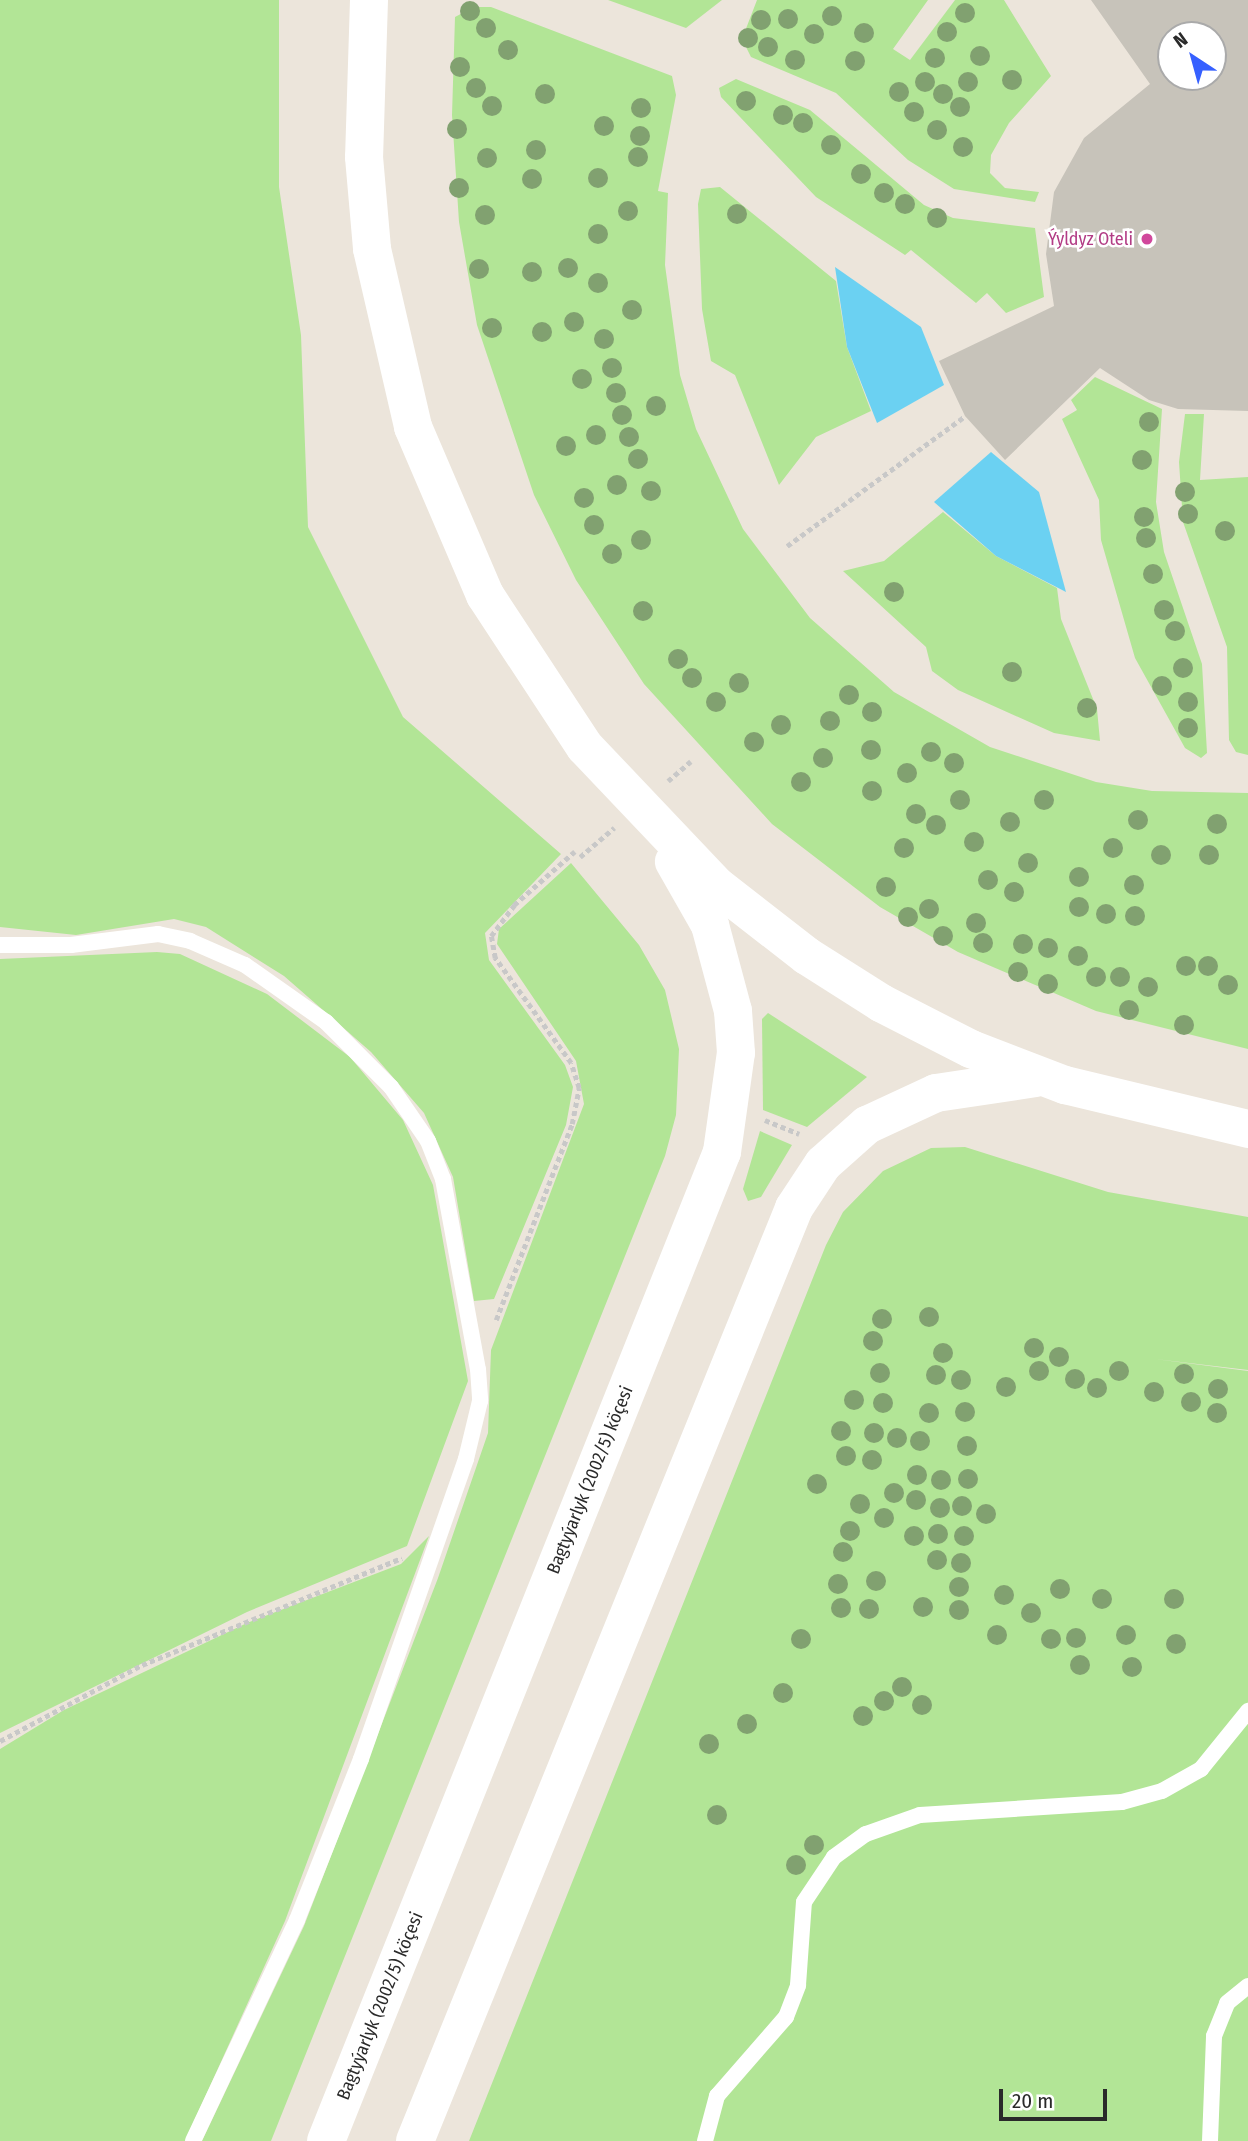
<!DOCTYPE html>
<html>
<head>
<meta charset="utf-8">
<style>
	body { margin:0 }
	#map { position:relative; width:1248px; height:2141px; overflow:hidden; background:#ece5db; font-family:"Fira Sans Condensed",sans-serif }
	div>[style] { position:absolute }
	.green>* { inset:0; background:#b2e596 }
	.water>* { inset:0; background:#6bd1f2 }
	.building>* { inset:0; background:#c7c3ba }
	.path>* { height:4.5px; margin-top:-2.25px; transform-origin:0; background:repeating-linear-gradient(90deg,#c8c8c8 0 5px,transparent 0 8.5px) }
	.service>* { height:16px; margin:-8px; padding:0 8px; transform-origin:8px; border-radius:8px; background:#fff }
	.tertiary>* { height:38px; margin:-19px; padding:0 19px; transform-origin:19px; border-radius:19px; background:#fff }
	.trees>* { width:20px; height:20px; margin:-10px; border-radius:50%; background:#81a170 }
	.dots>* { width:19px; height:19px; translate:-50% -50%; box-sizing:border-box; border:4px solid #fff; border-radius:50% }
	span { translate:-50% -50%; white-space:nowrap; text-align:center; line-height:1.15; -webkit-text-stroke:5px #fff; paint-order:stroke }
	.hotel-label { font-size:18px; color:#b23c85 }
	.right { translate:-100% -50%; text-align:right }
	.street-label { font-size:18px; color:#2a2a2a }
	.north { position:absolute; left:1157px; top:21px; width:70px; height:70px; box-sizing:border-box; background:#fff; border:2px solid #aaa; border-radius:50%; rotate:324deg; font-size:19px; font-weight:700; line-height:28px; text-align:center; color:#2a2a2a }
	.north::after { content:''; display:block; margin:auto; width:24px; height:32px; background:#3660ff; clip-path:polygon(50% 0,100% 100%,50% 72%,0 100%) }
	.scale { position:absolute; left:999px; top:2089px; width:108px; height:32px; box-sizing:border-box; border:4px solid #2a2a2a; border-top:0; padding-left:9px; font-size:21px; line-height:24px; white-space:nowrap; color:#2a2a2a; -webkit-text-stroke:5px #fff; paint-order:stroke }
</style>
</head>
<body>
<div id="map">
	<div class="green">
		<div style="clip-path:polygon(0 0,279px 0,279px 187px,301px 335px,308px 527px,403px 717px,561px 854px,485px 933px,489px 960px,565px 1065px,573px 1087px,566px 1125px,494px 1299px,474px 1301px,453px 1177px,424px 1113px,371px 1052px,284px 976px,206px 927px,174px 919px,76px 935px,0 927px)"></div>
		<div style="clip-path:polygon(608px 0,722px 0,686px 28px)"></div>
		<div style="clip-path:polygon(757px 0,928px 0,893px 49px,910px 60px,955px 0,1004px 0,1051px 76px,1009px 123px,991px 155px,990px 173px,1005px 188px,1039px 192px,1035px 202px,954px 189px,908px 160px,836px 93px,751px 57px,742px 39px)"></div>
		<div style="clip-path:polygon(474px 7px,491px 7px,672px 76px,676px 95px,658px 191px,668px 193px,665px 265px,680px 375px,696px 429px,743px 529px,810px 618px,894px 692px,990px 747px,1096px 782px,1152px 791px,1248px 793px,1248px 1049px,1096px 1011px,958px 952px,880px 907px,772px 824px,644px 684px,576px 580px,534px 495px,477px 325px,459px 222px,452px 115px,455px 17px)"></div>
		<div style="clip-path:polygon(736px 79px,810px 110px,924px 205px,953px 218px,1035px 228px,1044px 297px,1006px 313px,987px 293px,976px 303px,911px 250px,905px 255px,816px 197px,721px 97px,719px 88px)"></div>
		<div style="clip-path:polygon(720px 187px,836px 281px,847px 347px,871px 411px,816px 437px,779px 485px,735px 375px,711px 361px,702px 309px,698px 204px,701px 189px)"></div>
		<div style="clip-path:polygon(1095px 377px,1162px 409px,1156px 502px,1164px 552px,1202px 664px,1207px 753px,1201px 758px,1185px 748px,1135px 658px,1101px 540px,1099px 500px,1062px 419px,1077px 410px,1071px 400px)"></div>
		<div style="clip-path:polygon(1185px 414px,1204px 414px,1200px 480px,1248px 477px,1248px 755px,1236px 752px,1229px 740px,1227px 647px,1183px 522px,1179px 462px)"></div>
		<div style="clip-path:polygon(943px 512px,996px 556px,1057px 588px,1061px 619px,1097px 709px,1100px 741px,1054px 733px,958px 690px,932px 671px,926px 647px,843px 571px,884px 561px)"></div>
		<div style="clip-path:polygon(571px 863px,639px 945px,665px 990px,679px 1049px,676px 1115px,665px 1156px,271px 2141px,202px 2141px,304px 1926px,438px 1578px,488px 1433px,491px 1350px,584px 1104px,576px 1061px,497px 944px,499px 929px)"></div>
		<div style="clip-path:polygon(157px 952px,180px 954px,267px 994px,350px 1057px,403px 1120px,433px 1185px,468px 1381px,407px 1546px,247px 1612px,0 1733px,0 959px)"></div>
		<div style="clip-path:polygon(768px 1013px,867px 1077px,807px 1127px,763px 1110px,762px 1019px)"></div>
		<div style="clip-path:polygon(760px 1131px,792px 1145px,761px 1197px,748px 1201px,743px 1189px)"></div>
		<div style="clip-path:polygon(965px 1147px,1108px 1192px,1248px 1217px,1248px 1370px,1155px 1359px,1248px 1371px,1248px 2141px,469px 2141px,826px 1245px,843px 1212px,883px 1171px,931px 1148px)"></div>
		<div style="clip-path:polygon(429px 1536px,285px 1921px,185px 2141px,0 2141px,0 1749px,64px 1710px,247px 1623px,401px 1564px)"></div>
	</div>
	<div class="water">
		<div style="clip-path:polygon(835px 267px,921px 327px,944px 385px,877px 423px,847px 347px)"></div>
		<div style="clip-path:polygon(991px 452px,1039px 492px,1066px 592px,996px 556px,934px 502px)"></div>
	</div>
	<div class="building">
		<div style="clip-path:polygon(evenodd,1091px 0,1248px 0,1248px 411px,1178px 409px,1149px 400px,1100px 368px,1005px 460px,965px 416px,939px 361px,1054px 306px,1046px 254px,1054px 192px,1084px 138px,1150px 84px,1091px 0,1171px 35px,1213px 35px,1213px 77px,1171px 77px,1171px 35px)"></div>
	</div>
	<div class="path">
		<div style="left:787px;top:546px;width:220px;rotate:-36.1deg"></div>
		<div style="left:668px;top:781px;width:30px;rotate:-41deg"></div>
		<div style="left:580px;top:857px;width:45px;rotate:-40.5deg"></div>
		<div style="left:765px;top:1120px;width:37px;rotate:22deg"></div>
		<div style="left:496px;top:1320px;width:210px;rotate:-68.8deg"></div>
		<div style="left:572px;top:1124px;width:37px;rotate:-79deg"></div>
		<div style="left:579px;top:1088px;width:26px;rotate:-108deg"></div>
		<div style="left:571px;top:1063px;width:130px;rotate:-125.9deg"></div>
		<div style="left:495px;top:958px;width:22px;rotate:-100deg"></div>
		<div style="left:491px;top:936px;width:39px;rotate:-53deg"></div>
		<div style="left:514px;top:905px;width:81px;rotate:-41.5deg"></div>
		<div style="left:0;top:1741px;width:161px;rotate:-28.2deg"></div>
		<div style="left:142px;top:1665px;width:281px;rotate:-22.4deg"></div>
	</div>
	<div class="service">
		<div style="left:0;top:945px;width:71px"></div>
		<div style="left:71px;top:945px;width:88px;rotate:-7.2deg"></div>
		<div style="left:158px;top:934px;width:33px;rotate:12deg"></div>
		<div style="left:190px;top:941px;width:60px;rotate:23.6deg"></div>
		<div style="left:245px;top:965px;width:99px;rotate:35.1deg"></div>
		<div style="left:326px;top:1022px;width:92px;rotate:45deg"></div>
		<div style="left:391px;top:1087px;width:65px;rotate:55.6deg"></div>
		<div style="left:428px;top:1141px;width:41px;rotate:68.5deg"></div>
		<div style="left:443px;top:1179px;width:193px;rotate:79.6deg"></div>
		<div style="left:478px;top:1369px;width:32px;rotate:86deg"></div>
		<div style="left:480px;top:1401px;width:60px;rotate:103.6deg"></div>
		<div style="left:466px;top:1459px;width:318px;rotate:109.3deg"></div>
		<div style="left:361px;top:1759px;width:173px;rotate:111.7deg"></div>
		<div style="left:297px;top:1920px;width:244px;rotate:115.2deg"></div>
		<div style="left:705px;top:2141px;width:47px;rotate:-75.1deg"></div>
		<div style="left:717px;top:2096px;width:105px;rotate:-48.9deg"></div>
		<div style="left:786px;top:2017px;width:34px;rotate:-69deg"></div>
		<div style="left:798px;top:1985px;width:83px;rotate:-85.9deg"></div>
		<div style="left:804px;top:1902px;width:54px;rotate:-56.3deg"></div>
		<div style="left:834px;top:1857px;width:39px;rotate:-36deg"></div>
		<div style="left:866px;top:1834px;width:57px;rotate:-19.4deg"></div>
		<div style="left:920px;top:1815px;width:202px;rotate:-3.7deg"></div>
		<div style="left:1122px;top:1802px;width:41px;rotate:-15.4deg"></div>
		<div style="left:1162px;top:1791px;width:45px;rotate:-29.4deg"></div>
		<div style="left:1201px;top:1769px;width:75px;rotate:-51deg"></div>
		<div style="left:1210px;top:2141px;width:105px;rotate:-87.8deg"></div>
		<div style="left:1214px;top:2036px;width:35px;rotate:-68deg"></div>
		<div style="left:1227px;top:2003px;width:27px;rotate:-39deg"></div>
	</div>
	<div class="tertiary">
		<div style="left:369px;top:0;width:157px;rotate:91.8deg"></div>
		<div style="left:364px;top:157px;width:92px;rotate:85deg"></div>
		<div style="left:372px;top:249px;width:183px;rotate:77deg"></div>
		<div style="left:413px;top:427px;width:183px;rotate:66.8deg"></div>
		<div style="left:485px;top:595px;width:182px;rotate:56.7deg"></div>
		<div style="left:585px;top:747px;width:192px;rotate:46.5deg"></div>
		<div style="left:717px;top:886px;width:114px;rotate:37.9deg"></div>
		<div style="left:807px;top:956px;width:88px;rotate:32.4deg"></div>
		<div style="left:881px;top:1003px;width:101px;rotate:27.1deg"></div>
		<div style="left:971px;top:1049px;width:101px;rotate:21deg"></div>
		<div style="left:1065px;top:1085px;width:188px;rotate:13.5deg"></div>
		<div style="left:326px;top:2141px;width:1065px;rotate:-68.18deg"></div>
		<div style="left:722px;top:1152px;width:100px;rotate:-82deg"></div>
		<div style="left:736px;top:1053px;width:42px;rotate:-94.1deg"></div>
		<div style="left:733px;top:1011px;width:89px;rotate:-105deg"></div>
		<div style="left:710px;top:925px;width:73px;rotate:-119.7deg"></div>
		<div style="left:415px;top:2141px;width:1007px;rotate:-67.89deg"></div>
		<div style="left:794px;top:1208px;width:53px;rotate:-56.6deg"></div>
		<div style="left:823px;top:1164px;width:59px;rotate:-41.6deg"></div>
		<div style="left:867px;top:1125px;width:76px;rotate:-24.9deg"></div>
		<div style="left:936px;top:1093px;width:101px;rotate:-8.5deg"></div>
	</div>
	<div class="trees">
		<div style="left:470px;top:11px"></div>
		<div style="left:965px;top:13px"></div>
		<div style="left:832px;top:16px"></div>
		<div style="left:788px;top:19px"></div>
		<div style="left:761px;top:20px"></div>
		<div style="left:486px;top:28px"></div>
		<div style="left:947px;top:32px"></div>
		<div style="left:864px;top:33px"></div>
		<div style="left:814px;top:34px"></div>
		<div style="left:748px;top:38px"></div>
		<div style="left:768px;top:47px"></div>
		<div style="left:508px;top:50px"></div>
		<div style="left:980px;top:56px"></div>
		<div style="left:935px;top:58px"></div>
		<div style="left:795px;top:60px"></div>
		<div style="left:855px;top:61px"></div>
		<div style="left:460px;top:67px"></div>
		<div style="left:1012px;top:80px"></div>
		<div style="left:925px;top:82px"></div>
		<div style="left:968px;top:82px"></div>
		<div style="left:476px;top:88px"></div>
		<div style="left:899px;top:92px"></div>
		<div style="left:545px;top:94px"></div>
		<div style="left:943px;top:94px"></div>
		<div style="left:746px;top:101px"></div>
		<div style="left:492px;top:106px"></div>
		<div style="left:960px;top:107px"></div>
		<div style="left:641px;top:108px"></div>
		<div style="left:914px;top:112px"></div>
		<div style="left:783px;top:115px"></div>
		<div style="left:803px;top:123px"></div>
		<div style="left:604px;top:126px"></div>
		<div style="left:457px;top:129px"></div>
		<div style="left:937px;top:130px"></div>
		<div style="left:640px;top:136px"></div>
		<div style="left:831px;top:145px"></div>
		<div style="left:963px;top:147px"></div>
		<div style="left:536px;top:150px"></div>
		<div style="left:638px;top:157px"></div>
		<div style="left:487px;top:158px"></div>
		<div style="left:861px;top:174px"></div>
		<div style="left:598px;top:178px"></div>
		<div style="left:532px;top:179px"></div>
		<div style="left:459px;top:188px"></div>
		<div style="left:884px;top:193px"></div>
		<div style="left:905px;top:204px"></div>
		<div style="left:628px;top:211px"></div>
		<div style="left:737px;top:214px"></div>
		<div style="left:485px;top:215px"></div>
		<div style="left:937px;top:218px"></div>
		<div style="left:598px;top:234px"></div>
		<div style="left:568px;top:268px"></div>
		<div style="left:479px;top:269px"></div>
		<div style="left:532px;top:272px"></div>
		<div style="left:598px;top:283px"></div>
		<div style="left:632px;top:310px"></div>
		<div style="left:574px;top:322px"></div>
		<div style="left:492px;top:328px"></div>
		<div style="left:542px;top:332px"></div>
		<div style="left:604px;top:339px"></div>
		<div style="left:612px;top:368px"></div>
		<div style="left:582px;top:379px"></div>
		<div style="left:616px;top:393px"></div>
		<div style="left:656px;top:406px"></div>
		<div style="left:622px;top:415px"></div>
		<div style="left:1149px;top:422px"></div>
		<div style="left:596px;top:435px"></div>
		<div style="left:629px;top:437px"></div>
		<div style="left:566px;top:446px"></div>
		<div style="left:638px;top:459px"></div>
		<div style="left:1142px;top:460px"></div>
		<div style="left:617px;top:485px"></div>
		<div style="left:651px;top:491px"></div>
		<div style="left:1185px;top:492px"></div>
		<div style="left:584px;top:498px"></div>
		<div style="left:1188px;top:514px"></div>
		<div style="left:1144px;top:517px"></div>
		<div style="left:594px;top:525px"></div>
		<div style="left:1225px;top:531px"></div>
		<div style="left:1146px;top:538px"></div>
		<div style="left:641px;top:540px"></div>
		<div style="left:612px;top:554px"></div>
		<div style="left:1153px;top:574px"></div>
		<div style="left:894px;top:592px"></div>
		<div style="left:1164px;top:610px"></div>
		<div style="left:643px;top:611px"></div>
		<div style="left:1175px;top:631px"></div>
		<div style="left:678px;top:659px"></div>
		<div style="left:1183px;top:668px"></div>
		<div style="left:1012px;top:672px"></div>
		<div style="left:692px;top:678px"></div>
		<div style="left:739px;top:683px"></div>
		<div style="left:1162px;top:686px"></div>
		<div style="left:849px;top:695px"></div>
		<div style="left:716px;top:702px"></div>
		<div style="left:1188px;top:702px"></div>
		<div style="left:1087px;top:708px"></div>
		<div style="left:872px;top:712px"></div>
		<div style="left:830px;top:721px"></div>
		<div style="left:781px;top:725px"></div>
		<div style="left:1188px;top:728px"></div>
		<div style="left:754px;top:742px"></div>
		<div style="left:871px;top:750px"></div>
		<div style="left:931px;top:752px"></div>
		<div style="left:823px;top:758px"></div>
		<div style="left:954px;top:763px"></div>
		<div style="left:907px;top:773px"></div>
		<div style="left:801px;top:782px"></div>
		<div style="left:872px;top:791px"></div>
		<div style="left:960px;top:800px"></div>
		<div style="left:1044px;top:800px"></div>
		<div style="left:916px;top:814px"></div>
		<div style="left:1138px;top:820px"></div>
		<div style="left:1010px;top:822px"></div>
		<div style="left:1217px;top:824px"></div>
		<div style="left:936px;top:825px"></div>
		<div style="left:974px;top:842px"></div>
		<div style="left:904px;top:848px"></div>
		<div style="left:1113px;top:848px"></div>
		<div style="left:1161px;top:855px"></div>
		<div style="left:1209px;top:855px"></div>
		<div style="left:1028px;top:863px"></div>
		<div style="left:1079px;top:877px"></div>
		<div style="left:988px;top:880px"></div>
		<div style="left:1134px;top:885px"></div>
		<div style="left:886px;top:887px"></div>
		<div style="left:1014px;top:892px"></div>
		<div style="left:1079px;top:907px"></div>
		<div style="left:929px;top:909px"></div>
		<div style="left:1106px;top:914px"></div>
		<div style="left:1135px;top:916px"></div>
		<div style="left:908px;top:917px"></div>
		<div style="left:976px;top:923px"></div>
		<div style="left:943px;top:936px"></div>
		<div style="left:983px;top:943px"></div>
		<div style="left:1023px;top:944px"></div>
		<div style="left:1048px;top:948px"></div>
		<div style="left:1078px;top:956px"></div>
		<div style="left:1186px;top:966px"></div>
		<div style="left:1208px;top:966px"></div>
		<div style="left:1018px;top:972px"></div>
		<div style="left:1096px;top:977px"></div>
		<div style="left:1120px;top:977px"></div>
		<div style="left:1048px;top:984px"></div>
		<div style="left:1228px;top:985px"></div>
		<div style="left:1148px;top:987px"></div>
		<div style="left:1129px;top:1010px"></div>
		<div style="left:1184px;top:1025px"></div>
		<div style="left:929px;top:1317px"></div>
		<div style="left:882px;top:1319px"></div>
		<div style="left:873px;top:1341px"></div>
		<div style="left:1034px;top:1348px"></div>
		<div style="left:943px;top:1353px"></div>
		<div style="left:1059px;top:1357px"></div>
		<div style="left:1039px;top:1371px"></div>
		<div style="left:1119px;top:1371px"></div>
		<div style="left:880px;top:1373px"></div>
		<div style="left:1184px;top:1374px"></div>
		<div style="left:936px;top:1375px"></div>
		<div style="left:1075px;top:1379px"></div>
		<div style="left:961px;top:1380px"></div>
		<div style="left:1006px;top:1387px"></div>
		<div style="left:1097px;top:1388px"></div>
		<div style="left:1218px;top:1389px"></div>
		<div style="left:1154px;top:1392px"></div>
		<div style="left:854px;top:1400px"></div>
		<div style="left:1191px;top:1402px"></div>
		<div style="left:883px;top:1403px"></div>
		<div style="left:965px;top:1412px"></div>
		<div style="left:929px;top:1413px"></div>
		<div style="left:1217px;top:1413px"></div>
		<div style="left:841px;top:1431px"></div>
		<div style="left:874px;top:1433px"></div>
		<div style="left:897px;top:1438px"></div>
		<div style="left:920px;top:1441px"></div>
		<div style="left:967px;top:1446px"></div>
		<div style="left:846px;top:1456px"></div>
		<div style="left:872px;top:1460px"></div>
		<div style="left:917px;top:1475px"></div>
		<div style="left:968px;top:1479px"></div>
		<div style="left:941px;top:1480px"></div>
		<div style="left:817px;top:1484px"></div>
		<div style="left:894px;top:1493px"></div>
		<div style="left:916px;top:1500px"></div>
		<div style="left:860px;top:1504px"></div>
		<div style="left:962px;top:1506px"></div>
		<div style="left:940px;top:1508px"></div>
		<div style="left:986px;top:1514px"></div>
		<div style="left:884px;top:1518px"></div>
		<div style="left:850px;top:1531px"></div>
		<div style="left:938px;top:1534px"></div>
		<div style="left:914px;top:1536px"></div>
		<div style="left:964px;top:1536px"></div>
		<div style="left:843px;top:1552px"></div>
		<div style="left:937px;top:1560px"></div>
		<div style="left:961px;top:1563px"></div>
		<div style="left:876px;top:1581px"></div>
		<div style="left:838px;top:1584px"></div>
		<div style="left:959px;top:1587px"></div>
		<div style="left:1060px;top:1589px"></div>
		<div style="left:1004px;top:1595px"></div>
		<div style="left:1102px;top:1599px"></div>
		<div style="left:1174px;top:1599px"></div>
		<div style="left:923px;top:1607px"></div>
		<div style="left:841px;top:1608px"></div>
		<div style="left:869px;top:1609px"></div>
		<div style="left:959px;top:1610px"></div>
		<div style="left:1031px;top:1613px"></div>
		<div style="left:997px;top:1635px"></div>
		<div style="left:1126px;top:1635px"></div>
		<div style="left:1076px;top:1638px"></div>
		<div style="left:801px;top:1639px"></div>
		<div style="left:1051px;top:1639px"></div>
		<div style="left:1176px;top:1644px"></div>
		<div style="left:1080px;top:1665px"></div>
		<div style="left:1132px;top:1667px"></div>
		<div style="left:902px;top:1687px"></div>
		<div style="left:783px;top:1693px"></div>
		<div style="left:884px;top:1701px"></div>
		<div style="left:922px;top:1705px"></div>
		<div style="left:863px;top:1716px"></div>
		<div style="left:747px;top:1724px"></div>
		<div style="left:709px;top:1744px"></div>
		<div style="left:717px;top:1815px"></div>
		<div style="left:814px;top:1845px"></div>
		<div style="left:796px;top:1865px"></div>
	</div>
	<div class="dots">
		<div style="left:1147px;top:239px;background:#d1479c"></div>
	</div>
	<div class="hotel-label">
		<span class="right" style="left:1133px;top:239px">Ýyldyz Oteli</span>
	</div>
	<div class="street-label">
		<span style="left:590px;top:1480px;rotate:-68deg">Bagtyýarlyk (2002/5) köçesi</span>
		<span style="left:380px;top:2006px;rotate:-68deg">Bagtyýarlyk (2002/5) köçesi</span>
	</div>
	<div class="north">N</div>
	<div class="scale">20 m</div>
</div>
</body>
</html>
